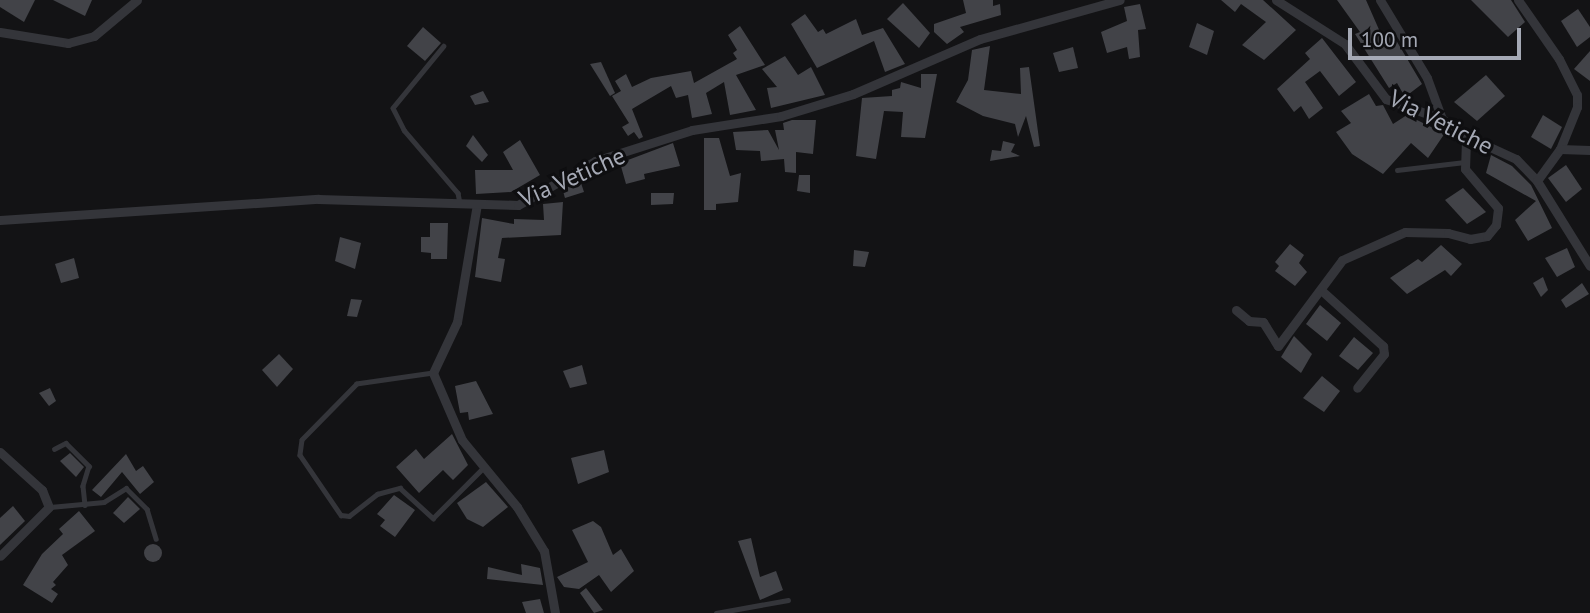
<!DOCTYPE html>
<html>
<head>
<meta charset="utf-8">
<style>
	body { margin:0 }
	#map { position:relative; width:1590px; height:613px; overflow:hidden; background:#131315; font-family:"PT Sans",sans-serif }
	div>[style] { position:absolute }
	.building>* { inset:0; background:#424348 }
	.round { border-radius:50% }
	.lane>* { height:4.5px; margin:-2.25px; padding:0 2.25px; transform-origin:2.25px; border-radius:2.25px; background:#34353a }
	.street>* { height:9px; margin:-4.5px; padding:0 4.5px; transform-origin:4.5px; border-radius:4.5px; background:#34353a }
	span { translate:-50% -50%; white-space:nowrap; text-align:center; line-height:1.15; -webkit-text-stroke:6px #0e0e10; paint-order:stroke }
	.street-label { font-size:24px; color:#a5a9b5 }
	.scale { position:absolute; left:1348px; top:28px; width:173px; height:32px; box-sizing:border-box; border:4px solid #a5a9b5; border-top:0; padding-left:9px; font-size:21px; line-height:24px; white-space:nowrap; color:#a5a9b5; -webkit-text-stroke:5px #0e0e10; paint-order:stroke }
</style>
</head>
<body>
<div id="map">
	<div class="building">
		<div style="clip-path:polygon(0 0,35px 0,24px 22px,0 7px)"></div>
		<div style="clip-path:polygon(53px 0,92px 0,85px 16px)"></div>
		<div style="clip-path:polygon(963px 0,993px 0,993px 6px,1000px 4px,1001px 15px,960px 27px,964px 32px,947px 44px,934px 32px,934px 24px,966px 13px)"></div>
		<div style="clip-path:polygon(1221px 0,1263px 0,1296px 30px,1264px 60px,1242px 45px,1266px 22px,1241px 4px,1235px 12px)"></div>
		<div style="clip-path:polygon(1337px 0,1366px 0,1384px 41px,1393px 35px,1422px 84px,1405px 97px,1397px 83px,1389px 88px,1355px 34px,1360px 32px)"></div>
		<div style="clip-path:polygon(1471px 0,1511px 0,1525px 22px,1508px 37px)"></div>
		<div style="clip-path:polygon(903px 3px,930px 33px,919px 48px,887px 19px)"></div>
		<div style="clip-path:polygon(1140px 4px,1146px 29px,1138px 30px,1140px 57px,1129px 59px,1127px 47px,1107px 53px,1101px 32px,1127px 21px,1124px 7px)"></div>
		<div style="clip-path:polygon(1578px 9px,1590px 27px,1590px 37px,1577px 47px,1561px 21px)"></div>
		<div style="clip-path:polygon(805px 14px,818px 32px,823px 29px,826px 34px,856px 19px,862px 35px,883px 28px,905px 64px,885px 72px,874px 41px,817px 68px,791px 24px)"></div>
		<div style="clip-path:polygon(1197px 23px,1214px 31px,1207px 55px,1189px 47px)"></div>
		<div style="clip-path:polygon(740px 26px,765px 65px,736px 75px,756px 110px,730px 115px,724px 82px,706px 93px,712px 114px,692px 118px,688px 95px,676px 98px,671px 86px,632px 109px,643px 137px,639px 139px,634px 132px,628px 136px,622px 127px,629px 123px,612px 96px,621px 91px,615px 81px,626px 74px,632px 87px,651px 78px,691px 71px,694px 83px,737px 59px,733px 53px,737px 50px,728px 35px)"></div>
		<div style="clip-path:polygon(423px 27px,441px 43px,425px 61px,407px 46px)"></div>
		<div style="clip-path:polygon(1322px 38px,1356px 82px,1339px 96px,1320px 71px,1305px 82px,1323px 108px,1309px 119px,1301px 106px,1294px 112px,1277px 89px,1310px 59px,1305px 53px)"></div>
		<div style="clip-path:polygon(990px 46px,984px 90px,1021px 94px,1020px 68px,1029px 67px,1040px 146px,1034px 147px,1026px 116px,1018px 137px,1015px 124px,983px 116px,956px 102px,968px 80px,972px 50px)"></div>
		<div style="clip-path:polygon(1073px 47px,1078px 68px,1059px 72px,1053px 53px)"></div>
		<div style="clip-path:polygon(1590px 51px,1590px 81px,1574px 69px)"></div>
		<div style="clip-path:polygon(785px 56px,798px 75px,811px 67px,825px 95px,771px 108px,767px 88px,777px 87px,762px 69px)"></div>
		<div style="clip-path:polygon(601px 62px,615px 93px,610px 96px,590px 64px)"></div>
		<div style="clip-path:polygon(921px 74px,937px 74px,925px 138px,901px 137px,903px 112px,884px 111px,876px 159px,856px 156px,862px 98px,892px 96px,892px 90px,900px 88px,901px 82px,921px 88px)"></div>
		<div style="clip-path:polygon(1486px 75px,1505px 96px,1477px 121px,1454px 102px)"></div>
		<div style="clip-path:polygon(483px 91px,489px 102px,475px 105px,470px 96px)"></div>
		<div style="clip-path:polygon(1369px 94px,1376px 106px,1383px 105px,1393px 124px,1407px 115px,1431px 127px,1437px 125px,1445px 133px,1428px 158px,1411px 143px,1383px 174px,1352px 154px,1336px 132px,1351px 123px,1341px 111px)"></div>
		<div style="clip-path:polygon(1543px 115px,1562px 127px,1551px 149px,1531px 137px)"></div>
		<div style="clip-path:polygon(792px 120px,816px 120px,813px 154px,796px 152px,796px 173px,785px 172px,784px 159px,761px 161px,760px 151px,736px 150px,733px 132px,768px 130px,779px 150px,775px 130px,784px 130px,783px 123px)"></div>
		<div style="clip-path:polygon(473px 135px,488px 155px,482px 162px,466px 146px)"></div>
		<div style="clip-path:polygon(704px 138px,719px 138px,730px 176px,741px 173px,738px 202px,716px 204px,716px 210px,704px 210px)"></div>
		<div style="clip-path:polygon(520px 140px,540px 175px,511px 192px,476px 194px,475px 170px,513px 170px,503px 152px)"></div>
		<div style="clip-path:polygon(1003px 141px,1015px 144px,1011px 152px,1020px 156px,990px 161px,992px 150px,1001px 151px)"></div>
		<div style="clip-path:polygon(673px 143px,680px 166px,644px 174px,645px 179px,626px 184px,620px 163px)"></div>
		<div style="clip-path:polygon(1491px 155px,1512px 166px,1531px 185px,1552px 228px,1528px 241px,1515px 220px,1536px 201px,1486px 173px)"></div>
		<div style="clip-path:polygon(1566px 165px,1582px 189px,1566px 202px,1548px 178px)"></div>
		<div style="clip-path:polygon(799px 175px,810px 175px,810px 193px,797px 191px)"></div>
		<div style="clip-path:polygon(581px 183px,584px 192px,565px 198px,562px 188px)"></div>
		<div style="clip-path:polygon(1463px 188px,1486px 212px,1467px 224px,1445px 200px)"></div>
		<div style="clip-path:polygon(651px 193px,674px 193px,673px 204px,651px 205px)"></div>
		<div style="clip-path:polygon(563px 202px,561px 235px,502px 238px,498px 258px,505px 259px,501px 282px,475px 277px,482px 218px,514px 224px,514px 219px,544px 220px,543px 204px)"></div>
		<div style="clip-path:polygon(430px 223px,448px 223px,447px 259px,431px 259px,431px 253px,421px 252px,421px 237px,430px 237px)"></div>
		<div style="clip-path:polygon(340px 237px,361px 243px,355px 269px,335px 261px)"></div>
		<div style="clip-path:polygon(1290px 244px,1304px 255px,1299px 263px,1307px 272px,1295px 286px,1275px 271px,1279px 266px,1275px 262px)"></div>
		<div style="clip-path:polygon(1441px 245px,1462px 264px,1451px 276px,1445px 270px,1407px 294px,1390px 278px,1418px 259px,1422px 262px)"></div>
		<div style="clip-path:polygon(1567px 248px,1575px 267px,1557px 277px,1545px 258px)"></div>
		<div style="clip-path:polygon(854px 250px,869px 252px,865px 267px,853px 266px)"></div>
		<div style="clip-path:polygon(74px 258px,79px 278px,61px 283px,55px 264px)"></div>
		<div style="clip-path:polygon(1543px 277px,1548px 290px,1541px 297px,1533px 283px)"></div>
		<div style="clip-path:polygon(1582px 283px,1589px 294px,1566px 308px,1561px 300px)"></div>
		<div style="clip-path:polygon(351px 299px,362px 300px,357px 317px,347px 316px)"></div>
		<div style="clip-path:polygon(1320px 305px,1341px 323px,1327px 341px,1306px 324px)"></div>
		<div style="clip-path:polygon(1294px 336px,1312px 354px,1301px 373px,1281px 357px)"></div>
		<div style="clip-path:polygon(1354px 337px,1373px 353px,1358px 370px,1339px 356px)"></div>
		<div style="clip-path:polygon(279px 354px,293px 369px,277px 387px,262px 370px)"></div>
		<div style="clip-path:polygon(582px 365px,587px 384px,570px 388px,563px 371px)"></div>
		<div style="clip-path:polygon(1322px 376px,1340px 391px,1324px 412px,1303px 398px)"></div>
		<div style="clip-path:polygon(476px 381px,493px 414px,469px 420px,468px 412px,460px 413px,455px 386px)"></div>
		<div style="clip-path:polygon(50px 388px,56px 401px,49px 406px,39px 393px)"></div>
		<div style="clip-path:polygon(452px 434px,468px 465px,453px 480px,443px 470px,419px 493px,396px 467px,416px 449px,424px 459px)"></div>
		<div style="clip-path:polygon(604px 450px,609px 472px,578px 484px,571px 458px)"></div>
		<div style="clip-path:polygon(70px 453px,84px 467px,76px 477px,60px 461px)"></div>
		<div style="clip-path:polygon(126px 454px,136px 471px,143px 466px,154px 482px,140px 494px,122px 472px,101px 497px,92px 490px)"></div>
		<div style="clip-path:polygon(486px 482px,508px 507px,483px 527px,467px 519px,457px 503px)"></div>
		<div style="clip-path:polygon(394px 495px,415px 510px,395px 537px,380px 526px,385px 520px,377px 514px)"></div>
		<div style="clip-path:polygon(128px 497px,140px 509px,124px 523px,113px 513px)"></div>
		<div style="clip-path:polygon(13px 506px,25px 521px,0 545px,0 518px)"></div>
		<div style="clip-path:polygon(79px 511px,95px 531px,62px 555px,68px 565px,53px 582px,56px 585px,51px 589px,58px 594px,52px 603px,23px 585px,42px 554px,63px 534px,59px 529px)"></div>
		<div style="clip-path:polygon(593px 521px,601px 527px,613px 555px,621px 549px,634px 571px,611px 592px,599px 575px,579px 589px,564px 587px,557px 577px,588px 562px,572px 530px)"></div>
		<div style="clip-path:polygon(751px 538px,760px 577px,776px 571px,783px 590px,760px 600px,738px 541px)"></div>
		<div class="round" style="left:144px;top:544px;width:18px;height:18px"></div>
		<div style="clip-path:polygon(521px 564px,540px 568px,543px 585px,487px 579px,488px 567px,522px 575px)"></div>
		<div style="clip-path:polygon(586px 588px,603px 610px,594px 613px,580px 593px)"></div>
		<div style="clip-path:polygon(540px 599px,544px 613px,526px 613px,522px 602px)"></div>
	</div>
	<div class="lane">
		<div style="left:444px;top:46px;width:80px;rotate:129.4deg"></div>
		<div style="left:393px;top:108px;width:25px;rotate:63deg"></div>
		<div style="left:404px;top:130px;width:83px;rotate:49.4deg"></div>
		<div style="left:458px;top:193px;width:10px;rotate:79deg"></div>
		<div style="left:1397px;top:170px;width:68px;rotate:-6.7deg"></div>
		<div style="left:433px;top:373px;width:77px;rotate:171.8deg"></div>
		<div style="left:357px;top:384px;width:78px;rotate:134.5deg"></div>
		<div style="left:302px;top:440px;width:15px;rotate:98deg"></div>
		<div style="left:300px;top:455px;width:73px;rotate:55.7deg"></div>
		<div style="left:341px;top:515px;width:8px;rotate:7deg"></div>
		<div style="left:349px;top:516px;width:36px;rotate:-38deg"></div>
		<div style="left:377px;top:494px;width:24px;rotate:-15deg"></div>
		<div style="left:400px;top:488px;width:45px;rotate:42.3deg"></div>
		<div style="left:433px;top:518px;width:71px;rotate:-45deg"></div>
		<div style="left:54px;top:449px;width:13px;rotate:-27deg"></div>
		<div style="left:66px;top:443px;width:33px;rotate:45deg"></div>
		<div style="left:89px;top:466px;width:21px;rotate:107deg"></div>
		<div style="left:83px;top:486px;width:19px;rotate:84deg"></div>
		<div style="left:50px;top:507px;width:54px;rotate:-5.3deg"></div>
		<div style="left:104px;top:502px;width:26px;rotate:-32deg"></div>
		<div style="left:126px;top:488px;width:30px;rotate:45deg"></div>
		<div style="left:147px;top:509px;width:31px;rotate:73deg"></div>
		<div style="left:716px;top:613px;width:73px;rotate:-10.2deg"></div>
	</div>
	<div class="street">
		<div style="left:1276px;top:0;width:82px;rotate:32.5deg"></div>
		<div style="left:1345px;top:44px;width:69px;rotate:53.3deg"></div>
		<div style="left:1386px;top:99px;width:59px;rotate:19.7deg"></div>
		<div style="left:1442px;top:119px;width:29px;rotate:35deg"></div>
		<div style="left:1466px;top:136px;width:55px;rotate:24.7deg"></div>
		<div style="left:1516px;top:159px;width:30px;rotate:46deg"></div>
		<div style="left:1537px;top:181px;width:100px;rotate:58.1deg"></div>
		<div style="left:1380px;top:0;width:91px;rotate:58.9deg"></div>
		<div style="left:1427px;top:78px;width:44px;rotate:69.9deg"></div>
		<div style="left:1518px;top:0;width:72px;rotate:55.2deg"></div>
		<div style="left:1559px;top:59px;width:40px;rotate:63.4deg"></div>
		<div style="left:1577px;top:95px;width:12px;rotate:90deg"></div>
		<div style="left:1577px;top:107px;width:45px;rotate:112deg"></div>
		<div style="left:1560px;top:149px;width:39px;rotate:126deg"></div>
		<div style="left:0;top:32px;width:69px;rotate:9.2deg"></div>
		<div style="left:68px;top:43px;width:27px;rotate:-15deg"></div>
		<div style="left:94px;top:36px;width:56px;rotate:-39.9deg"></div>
		<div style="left:1560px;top:149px;width:30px;rotate:2deg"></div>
		<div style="left:477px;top:204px;width:120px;rotate:99.6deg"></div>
		<div style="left:457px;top:322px;width:56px;rotate:115.2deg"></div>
		<div style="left:433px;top:373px;width:73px;rotate:66.6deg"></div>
		<div style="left:462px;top:440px;width:87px;rotate:50.6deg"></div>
		<div style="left:517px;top:507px;width:52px;rotate:58.5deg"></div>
		<div style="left:544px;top:551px;width:63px;rotate:79.9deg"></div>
		<div style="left:0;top:220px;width:319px;rotate:-3.8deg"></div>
		<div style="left:318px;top:199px;width:200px;rotate:1.7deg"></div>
		<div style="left:518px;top:205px;width:89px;rotate:-29.7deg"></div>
		<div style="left:595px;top:161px;width:102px;rotate:-17.7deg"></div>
		<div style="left:692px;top:130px;width:90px;rotate:-8.9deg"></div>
		<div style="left:781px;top:116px;width:75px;rotate:-17deg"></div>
		<div style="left:853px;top:94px;width:138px;rotate:-23.4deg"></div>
		<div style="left:980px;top:39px;width:145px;rotate:-15.6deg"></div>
		<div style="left:1321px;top:290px;width:84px;rotate:42.1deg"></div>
		<div style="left:1383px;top:346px;width:8px;rotate:83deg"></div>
		<div style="left:1384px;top:354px;width:43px;rotate:128.5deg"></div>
		<div style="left:1236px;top:310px;width:17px;rotate:40deg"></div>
		<div style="left:1249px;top:321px;width:14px;rotate:4deg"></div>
		<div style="left:1263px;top:322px;width:28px;rotate:58deg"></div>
		<div style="left:1278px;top:346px;width:107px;rotate:-53.3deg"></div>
		<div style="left:1342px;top:260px;width:69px;rotate:-24deg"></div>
		<div style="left:1405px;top:232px;width:43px;rotate:1.3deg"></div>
		<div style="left:1448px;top:233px;width:23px;rotate:15deg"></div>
		<div style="left:1470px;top:239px;width:17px;rotate:-10deg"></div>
		<div style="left:1487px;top:236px;width:14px;rotate:-51deg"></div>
		<div style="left:1496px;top:225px;width:17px;rotate:-83deg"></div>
		<div style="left:1498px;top:208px;width:51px;rotate:-130.2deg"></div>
		<div style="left:1465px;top:169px;width:33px;rotate:-88deg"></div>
		<div style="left:0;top:452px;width:57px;rotate:42.1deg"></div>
		<div style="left:42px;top:490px;width:18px;rotate:68deg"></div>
		<div style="left:49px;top:507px;width:69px;rotate:135deg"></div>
	</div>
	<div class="street-label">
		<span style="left:1441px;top:122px;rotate:27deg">Via Vetiche</span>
		<span style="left:572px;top:177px;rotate:-24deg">Via Vetiche</span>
	</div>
	<div class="scale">100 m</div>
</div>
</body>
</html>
